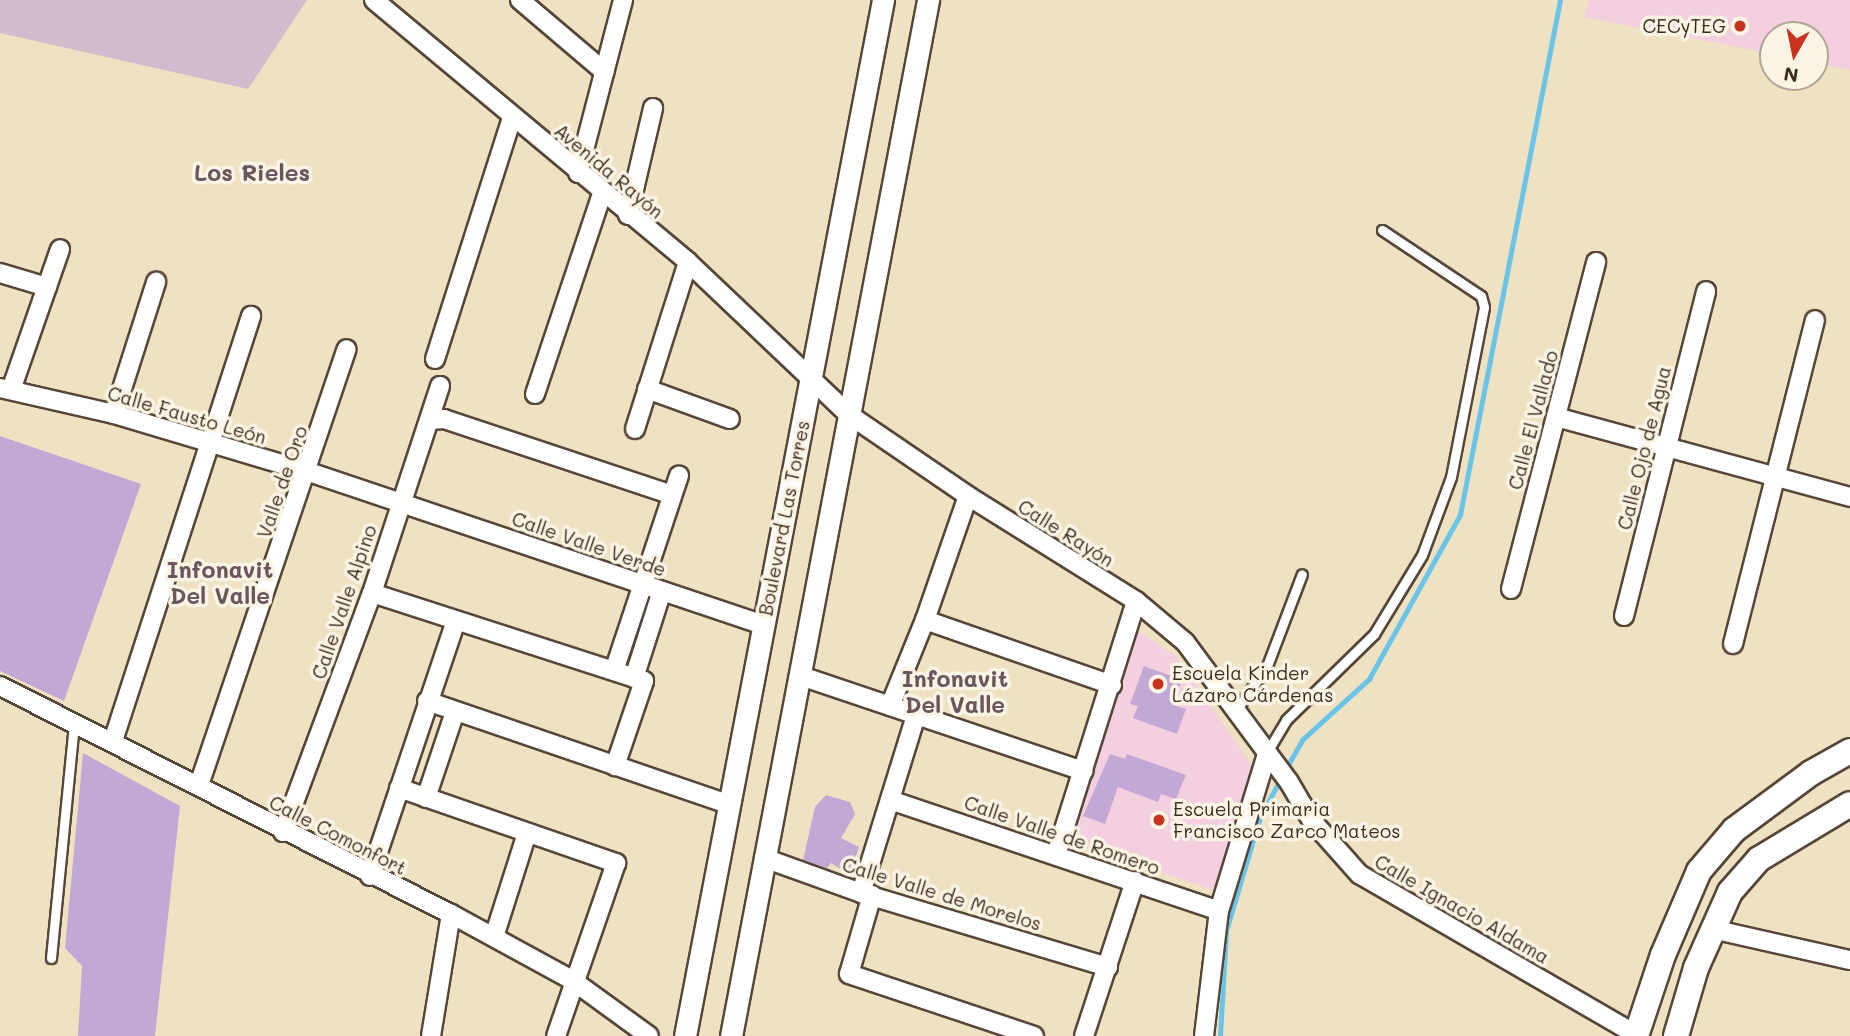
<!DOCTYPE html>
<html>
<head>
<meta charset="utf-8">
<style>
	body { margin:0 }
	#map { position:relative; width:1850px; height:1036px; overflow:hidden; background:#efe2c2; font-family:Mali,sans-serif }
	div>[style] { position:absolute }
	.built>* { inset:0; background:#f3cfdf }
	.industrial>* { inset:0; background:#cfbdce }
	.stream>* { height:4.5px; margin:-2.25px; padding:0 2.25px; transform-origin:2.25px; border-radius:2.25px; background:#6ac4e8 }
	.building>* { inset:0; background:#c3a8d6 }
	.roads { filter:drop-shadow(2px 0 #564637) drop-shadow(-2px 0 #564637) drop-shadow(0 2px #564637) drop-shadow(0 -2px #564637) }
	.service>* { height:9px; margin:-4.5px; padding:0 4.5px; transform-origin:4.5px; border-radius:4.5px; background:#fff }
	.minor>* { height:18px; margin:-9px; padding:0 9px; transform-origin:9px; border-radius:9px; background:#fff }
	.tertiary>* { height:21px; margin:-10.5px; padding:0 10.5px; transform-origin:10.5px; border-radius:10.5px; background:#fff }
	.secondary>* { height:24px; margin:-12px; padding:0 12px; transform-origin:12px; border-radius:12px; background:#fff }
	.dots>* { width:19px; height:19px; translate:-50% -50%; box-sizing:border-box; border:4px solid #fcf5e5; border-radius:50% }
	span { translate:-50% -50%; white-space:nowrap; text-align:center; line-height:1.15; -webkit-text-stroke:7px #fcf5e5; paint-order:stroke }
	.poi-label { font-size:19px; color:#3b2a1e }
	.right { translate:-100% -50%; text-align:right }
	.left { translate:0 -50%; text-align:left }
	.street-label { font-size:19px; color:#3b2a1e }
	.quarter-label { font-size:23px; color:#6b565e; font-weight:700 }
	.north { position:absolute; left:1759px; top:21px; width:70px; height:70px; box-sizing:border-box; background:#fcf5e5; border:2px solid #afa495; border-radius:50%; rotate:189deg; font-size:19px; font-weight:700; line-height:28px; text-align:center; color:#3b2a1e }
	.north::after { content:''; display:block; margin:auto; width:24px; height:32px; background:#c8321e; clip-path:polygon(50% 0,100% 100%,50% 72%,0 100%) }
</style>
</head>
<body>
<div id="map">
	<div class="built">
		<div style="clip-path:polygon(1589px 0,1850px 0,1850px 70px,1815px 63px,1815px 35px,1773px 35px,1773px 54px,1584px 17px)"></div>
		<div style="clip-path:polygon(1138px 631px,1176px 656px,1258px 774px,1216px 891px,1070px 842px)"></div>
	</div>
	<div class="industrial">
		<div style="clip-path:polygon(0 0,307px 0,248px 89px,0 33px)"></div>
	</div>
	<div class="stream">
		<div style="left:1285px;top:770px;width:34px;rotate:-60deg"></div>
		<div style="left:1302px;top:740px;width:91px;rotate:-42.3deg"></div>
		<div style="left:1369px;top:679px;width:188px;rotate:-61deg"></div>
		<div style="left:1460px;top:515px;width:525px;rotate:-79.01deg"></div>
		<div style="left:1220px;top:1036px;width:105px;rotate:-86.7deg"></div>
		<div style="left:1226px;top:931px;width:119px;rotate:-73.4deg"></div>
		<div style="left:1260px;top:817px;width:44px;rotate:-61.7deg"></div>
	</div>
	<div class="building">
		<div style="clip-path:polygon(0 436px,141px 484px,64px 701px,0 671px)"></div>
		<div style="clip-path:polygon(1144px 666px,1182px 680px,1173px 705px,1186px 709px,1177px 734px,1133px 718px,1138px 706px,1130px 704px)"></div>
		<div style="clip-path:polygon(83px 753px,180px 806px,155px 1036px,78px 1036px,82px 966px,65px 948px)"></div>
		<div style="clip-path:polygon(1110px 754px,1125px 759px,1127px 754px,1186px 775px,1176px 799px,1161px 794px,1158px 802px,1118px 787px,1105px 824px,1083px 816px)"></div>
		<div style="clip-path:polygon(826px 795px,850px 802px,855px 814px,841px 838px,859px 847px,850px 875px,831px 863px,827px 868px,803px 860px,815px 807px)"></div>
	</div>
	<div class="roads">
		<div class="service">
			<div style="left:1237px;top:709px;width:52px;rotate:-55.1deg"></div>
			<div style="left:1267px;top:666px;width:98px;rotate:-69.2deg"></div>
			<div style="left:1267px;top:752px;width:37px;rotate:-59deg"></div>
			<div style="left:1286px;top:720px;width:123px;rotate:-44.3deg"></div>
			<div style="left:1374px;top:634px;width:92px;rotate:-58.7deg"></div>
			<div style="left:1422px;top:555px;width:83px;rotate:-69.6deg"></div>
			<div style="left:1451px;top:477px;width:173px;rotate:-79deg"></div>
			<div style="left:1484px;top:307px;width:11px;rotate:-105deg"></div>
			<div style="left:1481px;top:296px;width:119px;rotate:-146.3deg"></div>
			<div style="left:51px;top:958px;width:235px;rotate:-84.4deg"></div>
		</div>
		<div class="minor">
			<div style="left:374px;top:0;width:409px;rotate:39.8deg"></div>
			<div style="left:688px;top:262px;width:221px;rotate:43.5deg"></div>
			<div style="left:848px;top:414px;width:145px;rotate:34.3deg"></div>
			<div style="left:968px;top:496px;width:198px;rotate:32deg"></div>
			<div style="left:1136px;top:601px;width:64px;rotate:39.9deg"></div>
			<div style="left:1185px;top:642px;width:174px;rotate:53.4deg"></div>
			<div style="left:1289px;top:782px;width:45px;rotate:59.5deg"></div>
			<div style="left:1312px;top:821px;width:71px;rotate:48.4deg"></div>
			<div style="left:1359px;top:874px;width:323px;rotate:30.1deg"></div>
			<div style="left:520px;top:0;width:111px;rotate:40.3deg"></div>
			<div style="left:578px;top:173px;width:179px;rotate:-75.4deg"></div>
			<div style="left:628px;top:215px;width:110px;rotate:-76.8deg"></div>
			<div style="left:0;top:273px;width:49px;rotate:16.6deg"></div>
			<div style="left:435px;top:359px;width:254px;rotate:-72.3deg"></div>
			<div style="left:0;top:388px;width:117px;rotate:12.8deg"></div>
			<div style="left:114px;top:414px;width:203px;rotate:16.6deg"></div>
			<div style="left:309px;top:472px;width:480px;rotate:18.6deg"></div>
			<div style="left:647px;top:389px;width:88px;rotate:19.9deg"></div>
			<div style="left:11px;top:390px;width:149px;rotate:-70.8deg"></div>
			<div style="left:535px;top:394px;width:211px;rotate:-71.5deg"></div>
			<div style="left:114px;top:414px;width:139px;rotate:-72.3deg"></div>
			<div style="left:1556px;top:417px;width:305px;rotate:15.2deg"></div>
			<div style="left:430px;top:420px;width:14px;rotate:-4deg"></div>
			<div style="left:444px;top:419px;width:240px;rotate:18.4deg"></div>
			<div style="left:635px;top:429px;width:175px;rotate:-72.4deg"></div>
			<div style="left:1511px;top:589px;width:338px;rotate:-75.4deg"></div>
			<div style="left:372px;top:593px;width:286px;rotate:17.9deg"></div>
			<div style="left:644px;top:681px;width:90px;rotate:108.8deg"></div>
			<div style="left:1624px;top:616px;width:335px;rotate:-75.8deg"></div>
			<div style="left:925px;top:620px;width:198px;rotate:19.2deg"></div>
			<div style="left:1733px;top:644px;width:334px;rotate:-75.8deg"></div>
			<div style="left:614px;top:671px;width:206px;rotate:-71.6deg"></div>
			<div style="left:801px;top:676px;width:298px;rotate:18.6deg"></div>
			<div style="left:634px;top:678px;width:91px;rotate:-72.2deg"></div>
			<div style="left:0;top:686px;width:505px;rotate:26.82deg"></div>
			<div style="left:451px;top:914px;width:138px;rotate:28.6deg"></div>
			<div style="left:572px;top:980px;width:95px;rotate:36deg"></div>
			<div style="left:427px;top:701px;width:321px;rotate:18.9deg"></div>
			<div style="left:890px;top:706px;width:93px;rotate:-67.9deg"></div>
			<div style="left:925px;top:620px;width:131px;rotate:-70.9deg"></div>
			<div style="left:113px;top:741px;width:447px;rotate:-72deg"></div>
			<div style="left:199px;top:785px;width:460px;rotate:-71.3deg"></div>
			<div style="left:399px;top:788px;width:230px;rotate:19.1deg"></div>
			<div style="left:616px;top:863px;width:183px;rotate:109.1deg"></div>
			<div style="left:426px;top:798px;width:91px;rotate:-71.4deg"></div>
			<div style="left:890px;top:800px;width:347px;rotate:18.6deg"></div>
			<div style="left:283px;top:832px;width:255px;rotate:-69.6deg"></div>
			<div style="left:372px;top:593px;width:218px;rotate:-71.8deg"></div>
			<div style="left:1056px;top:855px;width:266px;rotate:-72.5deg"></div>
			<div style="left:764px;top:858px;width:103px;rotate:19.8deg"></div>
			<div style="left:861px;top:893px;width:258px;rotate:16.7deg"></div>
			<div style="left:370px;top:876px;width:269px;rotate:-71.4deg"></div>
			<div style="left:861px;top:893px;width:186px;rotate:-72.8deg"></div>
			<div style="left:872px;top:895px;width:82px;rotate:106.2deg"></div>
			<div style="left:849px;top:974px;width:195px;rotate:18.5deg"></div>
			<div style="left:1712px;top:929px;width:141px;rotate:12.7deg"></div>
			<div style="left:494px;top:937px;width:109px;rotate:-72.4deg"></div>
			<div style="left:431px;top:1036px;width:124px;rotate:-80.7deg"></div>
			<div style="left:1084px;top:1036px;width:163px;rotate:-71.8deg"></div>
			<div style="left:1204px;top:1036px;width:126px;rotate:-83.2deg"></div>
			<div style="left:1219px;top:911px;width:164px;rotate:-73deg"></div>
		</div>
		<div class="tertiary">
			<div style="left:685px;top:1036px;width:1055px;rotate:-79.18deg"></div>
			<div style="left:731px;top:1036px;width:1055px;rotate:-79.23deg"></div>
		</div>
		<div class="secondary">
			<div style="left:1636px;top:1036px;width:85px;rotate:-71.6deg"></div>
			<div style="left:1663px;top:955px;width:91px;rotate:-66.8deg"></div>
			<div style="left:1699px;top:871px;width:54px;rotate:-49.5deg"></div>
			<div style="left:1734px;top:830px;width:96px;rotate:-36.5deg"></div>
			<div style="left:1811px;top:773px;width:45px;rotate:-29.4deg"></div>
			<div style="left:1676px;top:1036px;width:71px;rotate:-73.6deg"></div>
			<div style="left:1696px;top:968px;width:83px;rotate:-65.9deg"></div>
			<div style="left:1730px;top:892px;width:44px;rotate:-48.7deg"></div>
			<div style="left:1759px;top:859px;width:106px;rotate:-31.1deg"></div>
		</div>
	</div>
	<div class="dots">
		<div style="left:1740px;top:26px;background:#c8321e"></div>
		<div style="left:1158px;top:684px;background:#c8321e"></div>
		<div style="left:1159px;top:820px;background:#c8321e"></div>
	</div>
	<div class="poi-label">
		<span class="right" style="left:1726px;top:26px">CECyTEG</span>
		<span class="left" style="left:1172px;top:684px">Escuela Kinder<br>Lázaro Cárdenas</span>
		<span class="left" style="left:1173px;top:820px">Escuela Primaria<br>Francisco Zarco Mateos</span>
	</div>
	<div class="street-label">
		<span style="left:609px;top:171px;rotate:40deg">Avenida Rayón</span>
		<span style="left:187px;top:415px;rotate:16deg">Calle Fausto León</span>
		<span style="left:1533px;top:420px;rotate:-75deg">Calle El Vallado</span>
		<span style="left:1644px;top:448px;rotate:-76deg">Calle Ojo de Agua</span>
		<span style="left:282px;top:482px;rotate:-71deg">Valle de Oro</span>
		<span style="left:784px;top:518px;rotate:-79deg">Boulevard Las Torres</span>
		<span style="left:1066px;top:533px;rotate:32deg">Calle Rayón</span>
		<span style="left:589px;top:544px;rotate:19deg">Calle Valle Verde</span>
		<span style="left:344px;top:602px;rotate:-71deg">Calle Valle Alpino</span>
		<span style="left:338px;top:835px;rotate:27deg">Calle Comonfort</span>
		<span style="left:1062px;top:835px;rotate:19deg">Calle Valle de Romero</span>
		<span style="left:942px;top:894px;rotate:17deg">Calle Valle de Morelos</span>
		<span style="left:1462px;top:909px;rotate:30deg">Calle Ignacio Aldama</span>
	</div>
	<div class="quarter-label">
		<span style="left:252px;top:172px">Los Rieles</span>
		<span style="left:220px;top:582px">Infonavit<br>Del Valle</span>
		<span style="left:955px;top:691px">Infonavit<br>Del Valle</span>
	</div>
	<div class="north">N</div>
</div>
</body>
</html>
